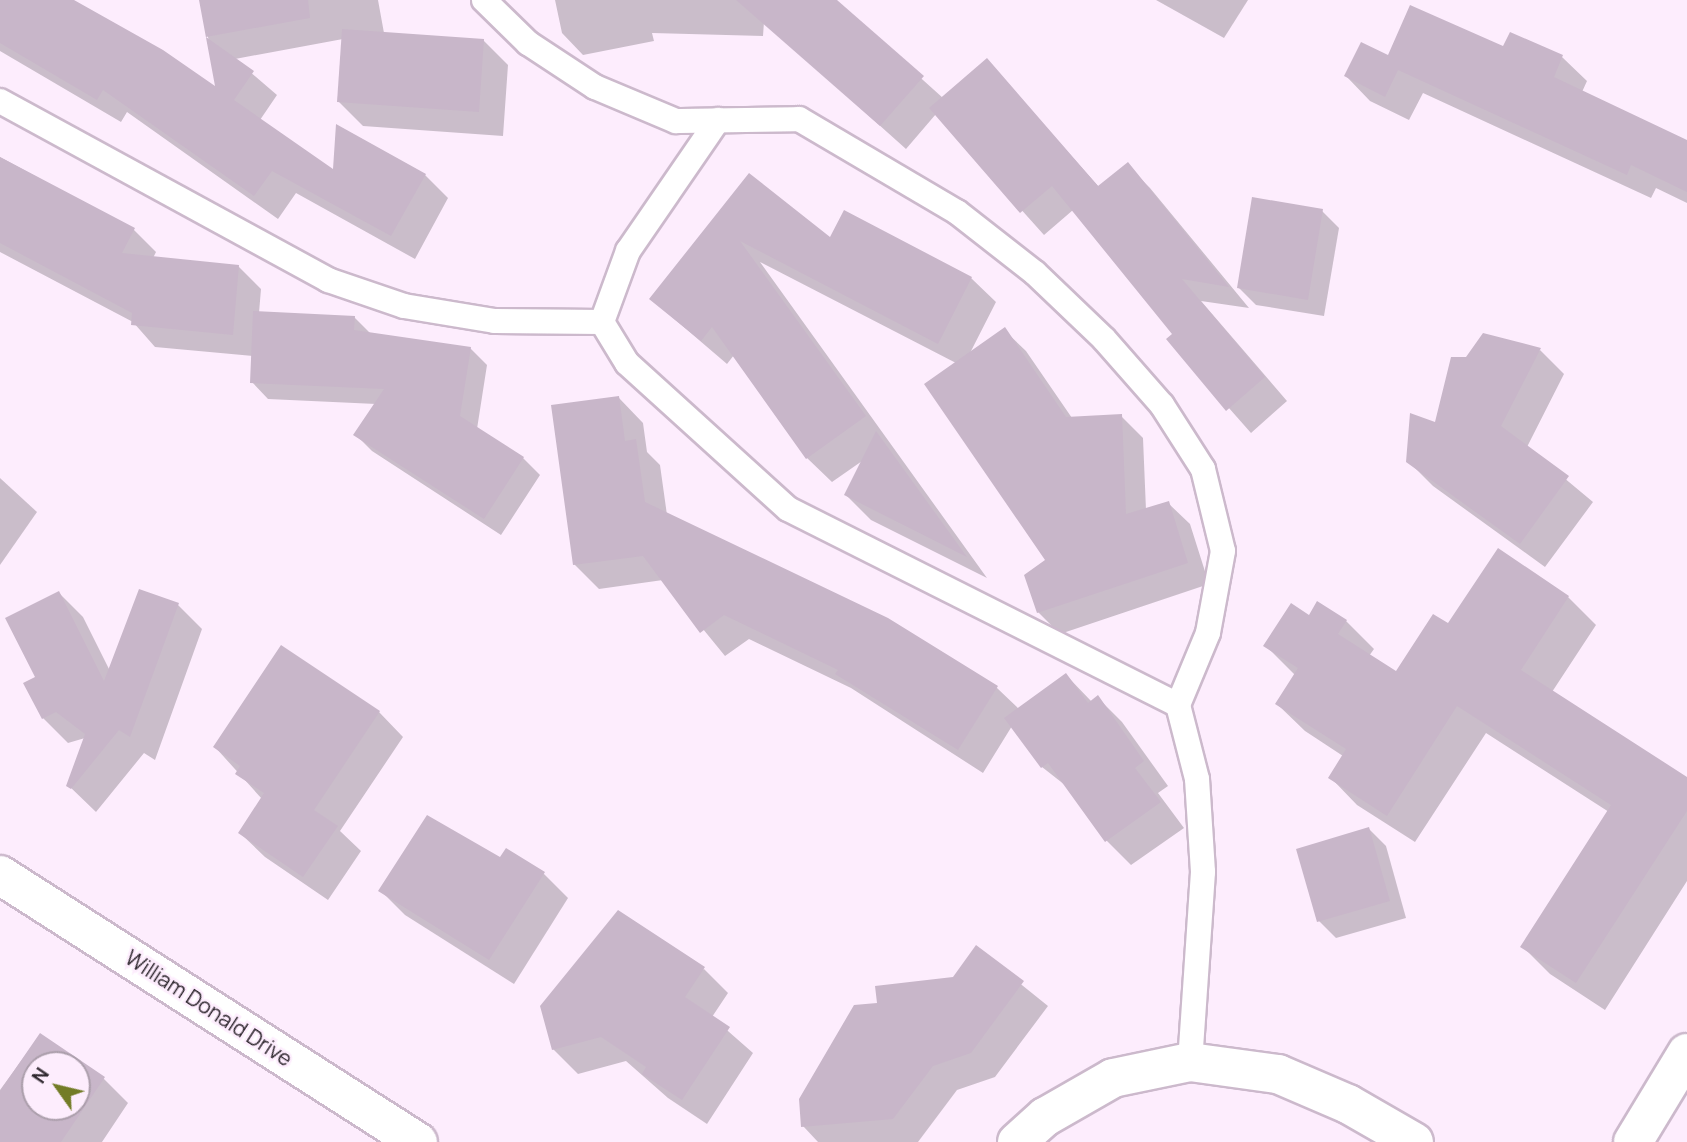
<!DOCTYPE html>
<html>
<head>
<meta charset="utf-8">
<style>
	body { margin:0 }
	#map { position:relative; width:1687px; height:1142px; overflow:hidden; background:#fdedfd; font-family:Manrope,sans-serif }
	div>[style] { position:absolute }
	.shadow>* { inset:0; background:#0003 }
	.building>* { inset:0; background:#c8b6c9 }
	.roads { filter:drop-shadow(2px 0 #ccb9cc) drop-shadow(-2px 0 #ccb9cc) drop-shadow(0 2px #ccb9cc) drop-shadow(0 -2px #ccb9cc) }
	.lane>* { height:24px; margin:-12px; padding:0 12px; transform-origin:12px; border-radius:12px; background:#fff }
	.street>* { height:38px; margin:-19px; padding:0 19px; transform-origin:19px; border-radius:19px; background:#fff }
	.highway>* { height:38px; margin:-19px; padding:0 19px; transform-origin:19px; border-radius:19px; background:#fff }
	span { translate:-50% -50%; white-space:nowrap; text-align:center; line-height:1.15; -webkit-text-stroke:5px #fdedfd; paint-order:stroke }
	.street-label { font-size:21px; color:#2f282f }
	.north { position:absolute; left:21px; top:1051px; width:70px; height:70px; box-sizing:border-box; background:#fdedfd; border:2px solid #ab9eab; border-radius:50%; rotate:304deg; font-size:19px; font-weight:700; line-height:28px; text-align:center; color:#2f282f }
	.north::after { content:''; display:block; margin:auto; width:24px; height:32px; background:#737c27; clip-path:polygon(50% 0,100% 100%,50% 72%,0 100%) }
</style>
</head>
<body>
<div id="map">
	<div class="shadow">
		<div style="clip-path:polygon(0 0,72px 0,218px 90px,201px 0,378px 0,384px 33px,483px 40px,508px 65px,503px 136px,363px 126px,339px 102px,343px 39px,235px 59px,277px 95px,260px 120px,334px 172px,425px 175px,448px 198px,415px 259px,296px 193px,278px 219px,127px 112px,121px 122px,0 51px)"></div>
		<div style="clip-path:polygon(555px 0,834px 0,943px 98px,987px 61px,1099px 187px,1127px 165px,1150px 188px,1249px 308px,1201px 301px,1287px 401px,1251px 433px,1168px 339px,1174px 334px,1073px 210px,1044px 235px,936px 114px,906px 149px,764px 22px,763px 36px,652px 33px,654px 41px,583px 55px,562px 33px)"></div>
		<div style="clip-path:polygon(1156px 0,1248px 0,1224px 38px)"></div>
		<div style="clip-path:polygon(1504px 48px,1562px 57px,1587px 81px,1582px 92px,1687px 142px,1687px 203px,1656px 188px,1651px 198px,1423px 93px,1409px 120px,1370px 101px,1346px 76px,1389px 58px)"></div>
		<div style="clip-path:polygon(0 157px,134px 230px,156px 252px,153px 258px,238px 266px,261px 289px,259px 313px,354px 317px,371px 334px,470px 348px,487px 365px,477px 429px,523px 458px,540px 475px,501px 535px,372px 451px,355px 434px,376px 404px,268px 399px,252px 382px,253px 356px,155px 347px,133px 322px,0 252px)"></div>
		<div style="clip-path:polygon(750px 176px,830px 240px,971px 278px,996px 302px,969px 355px,1004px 330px,1026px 351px,1072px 418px,1121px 416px,1143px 438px,1146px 510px,1168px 503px,1190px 524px,1209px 584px,1060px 634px,1038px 612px,1048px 560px,956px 363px,760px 262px,987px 578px,871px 520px,846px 495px,865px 459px,832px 482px,807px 458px,734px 355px,727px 364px,651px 299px)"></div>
		<div style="clip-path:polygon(1322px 211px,1339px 228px,1324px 316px,1256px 305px,1239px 288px)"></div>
		<div style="clip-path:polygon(1540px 350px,1564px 374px,1527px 447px,1593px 502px,1545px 567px,1433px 486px,1408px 461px,1436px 425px)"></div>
		<div style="clip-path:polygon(619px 398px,643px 423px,647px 452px,660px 465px,667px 515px,887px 619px,997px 688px,1019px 709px,1066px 675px,1092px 702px,1098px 698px,1122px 722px,1168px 786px,1158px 793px,1184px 828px,1131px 865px,1107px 841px,1070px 789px,1042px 767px,1012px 726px,983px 773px,851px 688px,749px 639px,725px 656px,663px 580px,599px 589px,574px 564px)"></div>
		<div style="clip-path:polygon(0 478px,37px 512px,0 565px)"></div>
		<div style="clip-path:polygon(59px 593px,83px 617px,110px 671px,178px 605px,202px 629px,155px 760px,144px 753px,96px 812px,68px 785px,85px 738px,68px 743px,43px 718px,37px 678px)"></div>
		<div style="clip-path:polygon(1568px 597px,1596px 625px,1552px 692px,1687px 779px,1687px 881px,1605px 1010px,1550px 974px,1522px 946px,1609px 812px,1486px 733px,1415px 842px,1357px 805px,1330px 777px,1343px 756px,1305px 731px,1277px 704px,1295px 675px,1266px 646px,1309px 617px,1346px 621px,1374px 649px,1369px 656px,1397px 673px,1448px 626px)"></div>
		<div style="clip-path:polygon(379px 712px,403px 737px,340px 831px,361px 851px,328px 900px,265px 857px,240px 833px,262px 799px,215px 747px)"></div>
		<div style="clip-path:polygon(1369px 829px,1386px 846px,1406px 918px,1336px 938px,1319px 921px)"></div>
		<div style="clip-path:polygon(544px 874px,568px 898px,514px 984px,405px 915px,381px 891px)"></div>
		<div style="clip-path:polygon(976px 948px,1048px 1006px,995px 1077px,957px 1090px,918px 1142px,818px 1142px,803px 1126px,879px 1005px,954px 978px)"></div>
		<div style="clip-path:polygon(704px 969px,728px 993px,712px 1017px,753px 1053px,707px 1124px,668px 1098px,626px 1061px,578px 1074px,553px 1049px)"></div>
		<div style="clip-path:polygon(evenodd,40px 1035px,104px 1079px,128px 1103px,102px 1142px,0 1142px,0 1090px,40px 1035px,35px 1065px,77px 1065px,77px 1107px,35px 1107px,35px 1065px)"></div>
	</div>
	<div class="building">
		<div style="clip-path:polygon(0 0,74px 0,163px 50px,215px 86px,199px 0,308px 0,310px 18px,206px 37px,254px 71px,234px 100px,333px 169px,336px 124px,426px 174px,391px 236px,272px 171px,254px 196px,103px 90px,97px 100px,0 43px)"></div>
		<div style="clip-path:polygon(736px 0,837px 0,924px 76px,880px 126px)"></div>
		<div style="clip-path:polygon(1410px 5px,1503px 46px,1510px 32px,1563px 55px,1554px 77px,1687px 140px,1687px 192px,1631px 165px,1627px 175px,1398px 70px,1385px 97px,1344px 76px,1361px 42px,1388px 55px)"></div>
		<div style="clip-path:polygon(342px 29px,484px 39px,479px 112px,337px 102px)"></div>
		<div style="clip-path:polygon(987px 58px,1098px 186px,1128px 162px,1229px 287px,1182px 279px,1265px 377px,1226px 411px,1166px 339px,1172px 334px,1052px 186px,1020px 213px,929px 108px)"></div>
		<div style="clip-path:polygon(0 157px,135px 228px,122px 253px,239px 265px,233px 335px,131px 325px,132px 313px,0 243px)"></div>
		<div style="clip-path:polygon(749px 173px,830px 237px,844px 210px,972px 277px,938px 344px,740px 241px,866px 416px,806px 459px,712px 327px,701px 341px,649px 299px)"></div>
		<div style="clip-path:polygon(1252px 197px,1323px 209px,1308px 300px,1237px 288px)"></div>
		<div style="clip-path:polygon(253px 311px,355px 316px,354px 330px,471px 347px,460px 416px,524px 457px,484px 519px,353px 435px,384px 389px,250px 383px)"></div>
		<div style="clip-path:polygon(1005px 327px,1066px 417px,1122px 414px,1126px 514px,1169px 501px,1188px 563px,1037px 613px,1024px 575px,1045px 560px,924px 384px)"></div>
		<div style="clip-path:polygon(1483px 333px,1541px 348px,1501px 426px,1569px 476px,1520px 544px,1406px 462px,1410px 413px,1435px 422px,1451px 357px,1466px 357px)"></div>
		<div style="clip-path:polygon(619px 396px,625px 441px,636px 439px,645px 502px,888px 618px,998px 686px,958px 750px,835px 674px,838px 670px,724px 615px,700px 633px,643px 556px,573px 565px,551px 405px)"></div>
		<div style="clip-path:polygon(876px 431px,967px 557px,844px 495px)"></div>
		<div style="clip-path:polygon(1498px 548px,1569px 596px,1521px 670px,1687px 777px,1687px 811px,1576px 983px,1520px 947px,1611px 805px,1457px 706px,1387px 816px,1328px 778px,1346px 749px,1275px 704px,1298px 668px,1263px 646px,1291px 603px,1309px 615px,1317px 601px,1347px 620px,1338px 634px,1396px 671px,1433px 614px,1448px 623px)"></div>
		<div style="clip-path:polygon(139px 589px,179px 603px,130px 737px,119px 730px,71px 789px,66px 786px,85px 734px,56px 712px,42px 719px,23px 683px,35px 677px,5px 618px,59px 591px,104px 681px)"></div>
		<div style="clip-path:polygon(281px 645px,380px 711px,314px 810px,338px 826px,303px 877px,238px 833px,264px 793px,235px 774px,240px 766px,213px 747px)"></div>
		<div style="clip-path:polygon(1066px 673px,1088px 703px,1098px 695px,1144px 761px,1135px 768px,1161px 802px,1105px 842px,1048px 763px,1041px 768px,1004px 718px)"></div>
		<div style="clip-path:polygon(427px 815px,500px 857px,506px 848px,545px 872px,489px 960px,378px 891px)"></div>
		<div style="clip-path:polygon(1369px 827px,1390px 901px,1317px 922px,1296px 849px)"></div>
		<div style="clip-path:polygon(618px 910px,705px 967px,685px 997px,730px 1027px,682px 1100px,642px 1074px,646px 1067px,601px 1037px,552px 1050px,540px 1006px)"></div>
		<div style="clip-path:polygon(976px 945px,1024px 981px,971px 1053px,933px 1066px,893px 1119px,801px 1127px,799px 1099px,854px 1005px,877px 1003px,875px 986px,953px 977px)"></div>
		<div style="clip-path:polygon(evenodd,40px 1033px,105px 1077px,61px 1142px,0 1142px,0 1091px,40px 1033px,35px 1065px,77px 1065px,77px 1107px,35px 1107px,35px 1065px)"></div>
	</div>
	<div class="roads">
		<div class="lane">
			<div style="left:484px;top:0;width:62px;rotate:44.3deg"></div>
			<div style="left:528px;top:43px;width:80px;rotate:33.3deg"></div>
			<div style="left:595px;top:87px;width:88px;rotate:22.8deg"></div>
			<div style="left:676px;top:121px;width:123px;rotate:-0.9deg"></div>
			<div style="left:799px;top:119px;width:183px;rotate:30.5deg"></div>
			<div style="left:957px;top:212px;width:99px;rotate:38deg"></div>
			<div style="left:1035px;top:273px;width:95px;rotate:43.7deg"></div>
			<div style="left:1104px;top:339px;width:88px;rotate:48.7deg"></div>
			<div style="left:1162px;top:405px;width:76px;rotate:57.4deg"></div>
			<div style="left:1203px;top:469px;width:84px;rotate:76.3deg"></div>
			<div style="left:1223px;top:551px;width:83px;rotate:100.4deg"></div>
			<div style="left:1208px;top:633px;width:78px;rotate:112.6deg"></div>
			<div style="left:1178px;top:705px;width:436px;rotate:-153.3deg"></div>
			<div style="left:788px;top:509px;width:217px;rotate:-137.8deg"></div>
			<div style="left:627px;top:363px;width:48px;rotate:-121.4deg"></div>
			<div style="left:0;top:101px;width:374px;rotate:28.6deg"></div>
			<div style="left:328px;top:280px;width:80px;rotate:18.9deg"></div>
			<div style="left:404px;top:306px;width:92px;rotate:9.4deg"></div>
			<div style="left:495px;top:321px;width:107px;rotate:0.5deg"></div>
			<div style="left:602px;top:322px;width:76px;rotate:-69.9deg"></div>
			<div style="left:628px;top:251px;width:159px;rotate:-55.5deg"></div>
			<div style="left:1178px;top:705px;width:76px;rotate:75.6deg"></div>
			<div style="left:1197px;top:779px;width:93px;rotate:86.3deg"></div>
			<div style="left:1203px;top:872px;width:190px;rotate:93.9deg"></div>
		</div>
		<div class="street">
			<div style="left:0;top:875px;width:496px;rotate:32.6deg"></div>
			<div style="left:1017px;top:1142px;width:38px;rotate:-42deg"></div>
			<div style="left:1045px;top:1117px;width:78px;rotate:-29.8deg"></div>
			<div style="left:1113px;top:1078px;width:79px;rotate:-11.7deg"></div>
			<div style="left:1190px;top:1062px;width:89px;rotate:7.8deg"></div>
			<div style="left:1278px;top:1074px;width:76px;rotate:23.2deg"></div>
			<div style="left:1348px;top:1104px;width:76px;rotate:29.9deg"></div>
		</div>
		<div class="highway">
			<div style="left:1633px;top:1142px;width:104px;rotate:-58.8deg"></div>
		</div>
	</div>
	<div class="street-label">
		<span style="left:209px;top:1008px;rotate:33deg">William Donald Drive</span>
	</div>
	<div class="north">N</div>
</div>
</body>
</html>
